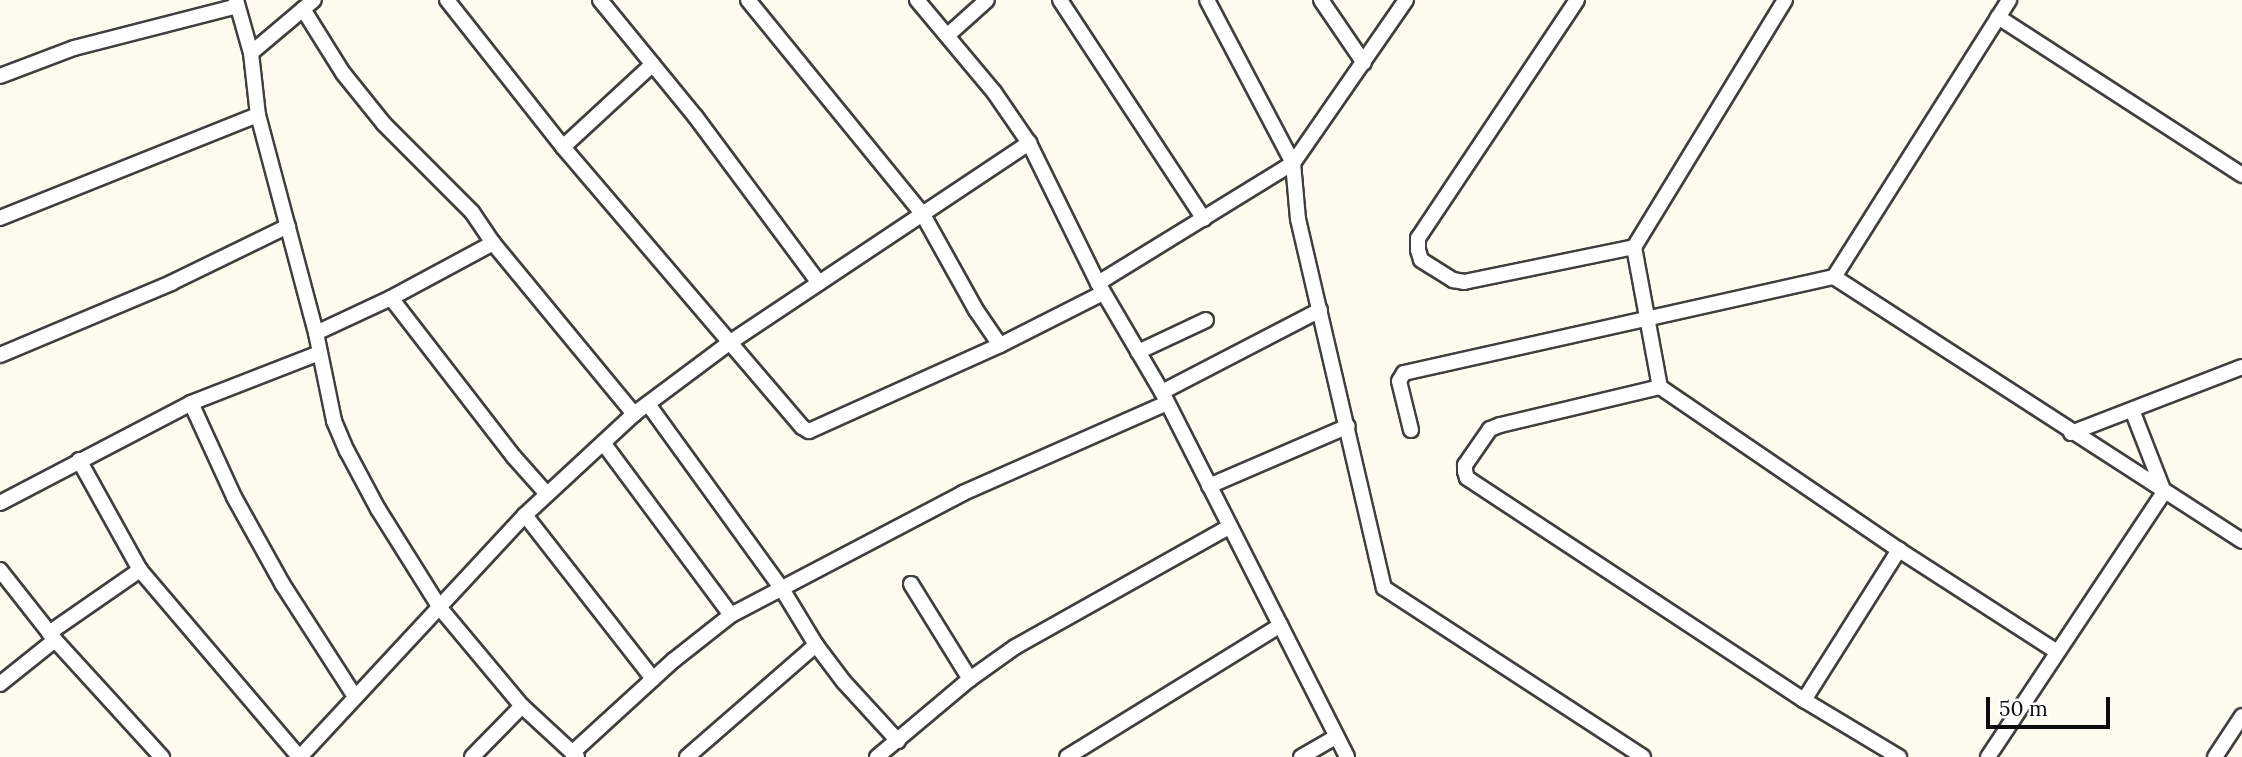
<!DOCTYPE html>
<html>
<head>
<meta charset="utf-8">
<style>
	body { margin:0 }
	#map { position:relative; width:2242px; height:757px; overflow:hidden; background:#fdfbed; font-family:Lora,serif }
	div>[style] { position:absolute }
	.roads { filter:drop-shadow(2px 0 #3f3f3f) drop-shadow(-2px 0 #3f3f3f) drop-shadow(0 2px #3f3f3f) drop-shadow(0 -2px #3f3f3f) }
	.street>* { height:14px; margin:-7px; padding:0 7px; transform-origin:7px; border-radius:7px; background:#fff }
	span { translate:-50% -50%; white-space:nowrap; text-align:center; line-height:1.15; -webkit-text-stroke:7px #fff; paint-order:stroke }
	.scale { position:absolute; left:1986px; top:697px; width:124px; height:32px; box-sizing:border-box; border:4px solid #0c0c0c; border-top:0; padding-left:9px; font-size:21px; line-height:24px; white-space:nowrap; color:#0c0c0c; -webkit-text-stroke:5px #fff; paint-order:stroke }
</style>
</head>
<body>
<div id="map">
	<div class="roads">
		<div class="street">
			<div style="left:236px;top:0;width:55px;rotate:74.2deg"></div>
			<div style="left:251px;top:53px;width:62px;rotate:83.6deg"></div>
			<div style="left:258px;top:115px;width:226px;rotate:75.1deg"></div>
			<div style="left:316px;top:333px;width:90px;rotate:78.4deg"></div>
			<div style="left:334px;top:421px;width:33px;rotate:67deg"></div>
			<div style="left:347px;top:451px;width:66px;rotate:61.9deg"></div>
			<div style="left:378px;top:509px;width:117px;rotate:57.9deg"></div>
			<div style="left:440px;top:608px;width:128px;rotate:50.1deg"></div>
			<div style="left:522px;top:706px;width:75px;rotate:42.8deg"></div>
			<div style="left:447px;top:0;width:187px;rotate:51.7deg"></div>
			<div style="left:563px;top:147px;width:368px;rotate:49.5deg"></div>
			<div style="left:802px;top:427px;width:8px;rotate:30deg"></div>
			<div style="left:809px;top:431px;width:209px;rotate:-24.2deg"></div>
			<div style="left:1000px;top:345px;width:115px;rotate:-26.8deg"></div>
			<div style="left:600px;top:0;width:150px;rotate:50.7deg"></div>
			<div style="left:695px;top:116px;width:208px;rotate:53.4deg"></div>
			<div style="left:748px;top:0;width:275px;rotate:50.8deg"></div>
			<div style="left:922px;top:213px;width:111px;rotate:60.9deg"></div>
			<div style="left:976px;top:310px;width:42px;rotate:55.6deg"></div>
			<div style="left:917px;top:0;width:120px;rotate:50.1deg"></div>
			<div style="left:994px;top:92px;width:62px;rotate:55.5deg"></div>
			<div style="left:1029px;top:143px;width:156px;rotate:63.8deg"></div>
			<div style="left:1098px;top:283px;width:126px;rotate:59.6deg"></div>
			<div style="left:1162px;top:392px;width:409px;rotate:63.1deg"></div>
			<div style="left:1060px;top:0;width:262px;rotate:56.7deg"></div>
			<div style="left:1321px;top:0;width:76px;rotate:55.7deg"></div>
			<div style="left:1406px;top:0;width:198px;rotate:124.7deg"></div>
			<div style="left:1293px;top:163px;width:56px;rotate:84.9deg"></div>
			<div style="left:1298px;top:219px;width:379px;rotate:76.9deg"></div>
			<div style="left:1384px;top:588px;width:309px;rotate:33.1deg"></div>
			<div style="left:1577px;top:0;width:286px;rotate:123.7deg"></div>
			<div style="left:1418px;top:238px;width:12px;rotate:90deg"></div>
			<div style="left:1418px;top:250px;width:10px;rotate:73deg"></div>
			<div style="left:1421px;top:260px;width:38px;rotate:32deg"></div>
			<div style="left:1453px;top:280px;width:11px;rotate:10deg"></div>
			<div style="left:1464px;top:282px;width:174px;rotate:-11.6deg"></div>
			<div style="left:1785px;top:0;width:289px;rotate:121.4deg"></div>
			<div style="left:1634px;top:247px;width:142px;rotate:79.5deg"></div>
			<div style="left:1660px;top:387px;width:164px;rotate:166.6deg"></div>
			<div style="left:1500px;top:425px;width:11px;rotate:158deg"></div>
			<div style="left:1490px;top:429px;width:44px;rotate:124.8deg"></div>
			<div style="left:1465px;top:465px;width:6px;rotate:90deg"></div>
			<div style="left:1465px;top:471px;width:7px;rotate:74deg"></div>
			<div style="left:1467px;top:478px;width:404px;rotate:33.4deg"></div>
			<div style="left:1804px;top:700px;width:111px;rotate:31deg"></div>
			<div style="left:303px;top:9px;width:75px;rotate:58deg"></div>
			<div style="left:343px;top:73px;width:65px;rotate:51.2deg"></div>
			<div style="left:384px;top:124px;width:124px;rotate:45deg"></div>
			<div style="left:472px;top:212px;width:37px;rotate:56deg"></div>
			<div style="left:493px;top:243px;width:222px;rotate:50.5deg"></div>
			<div style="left:1998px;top:17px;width:291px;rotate:32.9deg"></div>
			<div style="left:948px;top:35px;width:52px;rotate:-41.9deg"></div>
			<div style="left:251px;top:53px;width:82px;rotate:-40.1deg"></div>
			<div style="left:0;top:76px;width:79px;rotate:-20.7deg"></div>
			<div style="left:74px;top:48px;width:168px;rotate:-14.4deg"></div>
			<div style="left:563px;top:147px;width:122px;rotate:-42.7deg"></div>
			<div style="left:0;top:218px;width:278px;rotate:-21.8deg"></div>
			<div style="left:1834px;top:277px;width:328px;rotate:-57.7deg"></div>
			<div style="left:1098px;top:283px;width:229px;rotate:-31.6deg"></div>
			<div style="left:1293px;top:163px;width:184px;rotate:-117.8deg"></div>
			<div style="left:391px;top:298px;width:201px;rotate:52.3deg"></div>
			<div style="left:514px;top:457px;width:50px;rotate:48.3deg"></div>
			<div style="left:316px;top:333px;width:83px;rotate:-25deg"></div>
			<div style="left:391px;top:298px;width:116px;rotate:-28.3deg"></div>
			<div style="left:1138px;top:352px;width:75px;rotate:-25.2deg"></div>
			<div style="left:0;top:355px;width:186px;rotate:-22.8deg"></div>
			<div style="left:171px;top:283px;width:130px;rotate:-26deg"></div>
			<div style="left:1660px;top:387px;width:289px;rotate:34.3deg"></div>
			<div style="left:1899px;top:550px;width:188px;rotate:32.8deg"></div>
			<div style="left:1162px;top:392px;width:178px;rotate:-27.4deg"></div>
			<div style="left:191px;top:403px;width:103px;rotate:65.4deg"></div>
			<div style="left:234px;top:497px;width:101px;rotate:60.9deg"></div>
			<div style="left:283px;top:585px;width:131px;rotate:57.2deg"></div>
			<div style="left:648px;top:404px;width:228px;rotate:54.1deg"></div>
			<div style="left:782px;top:589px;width:66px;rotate:58.7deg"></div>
			<div style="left:816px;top:645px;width:46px;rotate:52.9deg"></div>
			<div style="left:844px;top:682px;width:80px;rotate:47.5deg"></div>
			<div style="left:1411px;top:430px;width:50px;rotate:-103.8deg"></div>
			<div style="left:1399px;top:381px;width:9px;rotate:-58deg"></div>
			<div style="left:1404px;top:373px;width:441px;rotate:-12.6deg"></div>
			<div style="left:1834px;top:277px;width:486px;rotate:32.9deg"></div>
			<div style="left:2071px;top:433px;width:183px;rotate:-21.1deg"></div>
			<div style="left:604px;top:444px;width:213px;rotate:53.4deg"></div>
			<div style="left:79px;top:460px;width:126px;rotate:61deg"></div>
			<div style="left:1209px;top:486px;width:151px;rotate:-23.3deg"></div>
			<div style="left:0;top:503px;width:216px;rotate:-27.6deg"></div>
			<div style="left:191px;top:403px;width:137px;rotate:-21.3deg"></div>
			<div style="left:525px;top:515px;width:208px;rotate:52deg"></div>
			<div style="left:0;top:570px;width:89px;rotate:51.8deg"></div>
			<div style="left:55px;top:640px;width:159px;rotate:47.6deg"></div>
			<div style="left:911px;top:584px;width:112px;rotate:58.2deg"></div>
			<div style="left:49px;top:633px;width:111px;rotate:-34.7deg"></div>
			<div style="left:140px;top:570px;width:245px;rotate:49.6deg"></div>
			<div style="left:0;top:684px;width:70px;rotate:-38.7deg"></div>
			<div style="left:1804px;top:700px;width:178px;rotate:-57.7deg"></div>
			<div style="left:572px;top:753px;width:138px;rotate:-42.4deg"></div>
			<div style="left:674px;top:660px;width:73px;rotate:-38.3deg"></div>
			<div style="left:731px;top:615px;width:262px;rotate:-27.7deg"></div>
			<div style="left:963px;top:493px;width:223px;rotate:-23.8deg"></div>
			<div style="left:300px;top:757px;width:330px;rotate:-47.1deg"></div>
			<div style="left:525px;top:515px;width:149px;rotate:-42.8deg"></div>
			<div style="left:634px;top:414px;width:119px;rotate:-36.8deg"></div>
			<div style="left:729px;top:343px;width:361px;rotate:-33.7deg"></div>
			<div style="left:472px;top:757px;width:71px;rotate:-45.6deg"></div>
			<div style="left:687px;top:757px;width:171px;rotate:-41deg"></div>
			<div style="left:877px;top:757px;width:121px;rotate:-40deg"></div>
			<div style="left:970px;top:679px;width:55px;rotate:-35.4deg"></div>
			<div style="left:1015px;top:647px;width:245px;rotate:-29.3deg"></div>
			<div style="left:1067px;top:757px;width:251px;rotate:-31.7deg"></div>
			<div style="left:1301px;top:757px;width:39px;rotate:-30deg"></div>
			<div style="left:1988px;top:757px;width:318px;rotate:-56.4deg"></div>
			<div style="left:2164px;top:492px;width:88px;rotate:-111.3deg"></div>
			<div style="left:2215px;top:757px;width:49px;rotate:-56.6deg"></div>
		</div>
	</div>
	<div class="scale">50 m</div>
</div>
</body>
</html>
